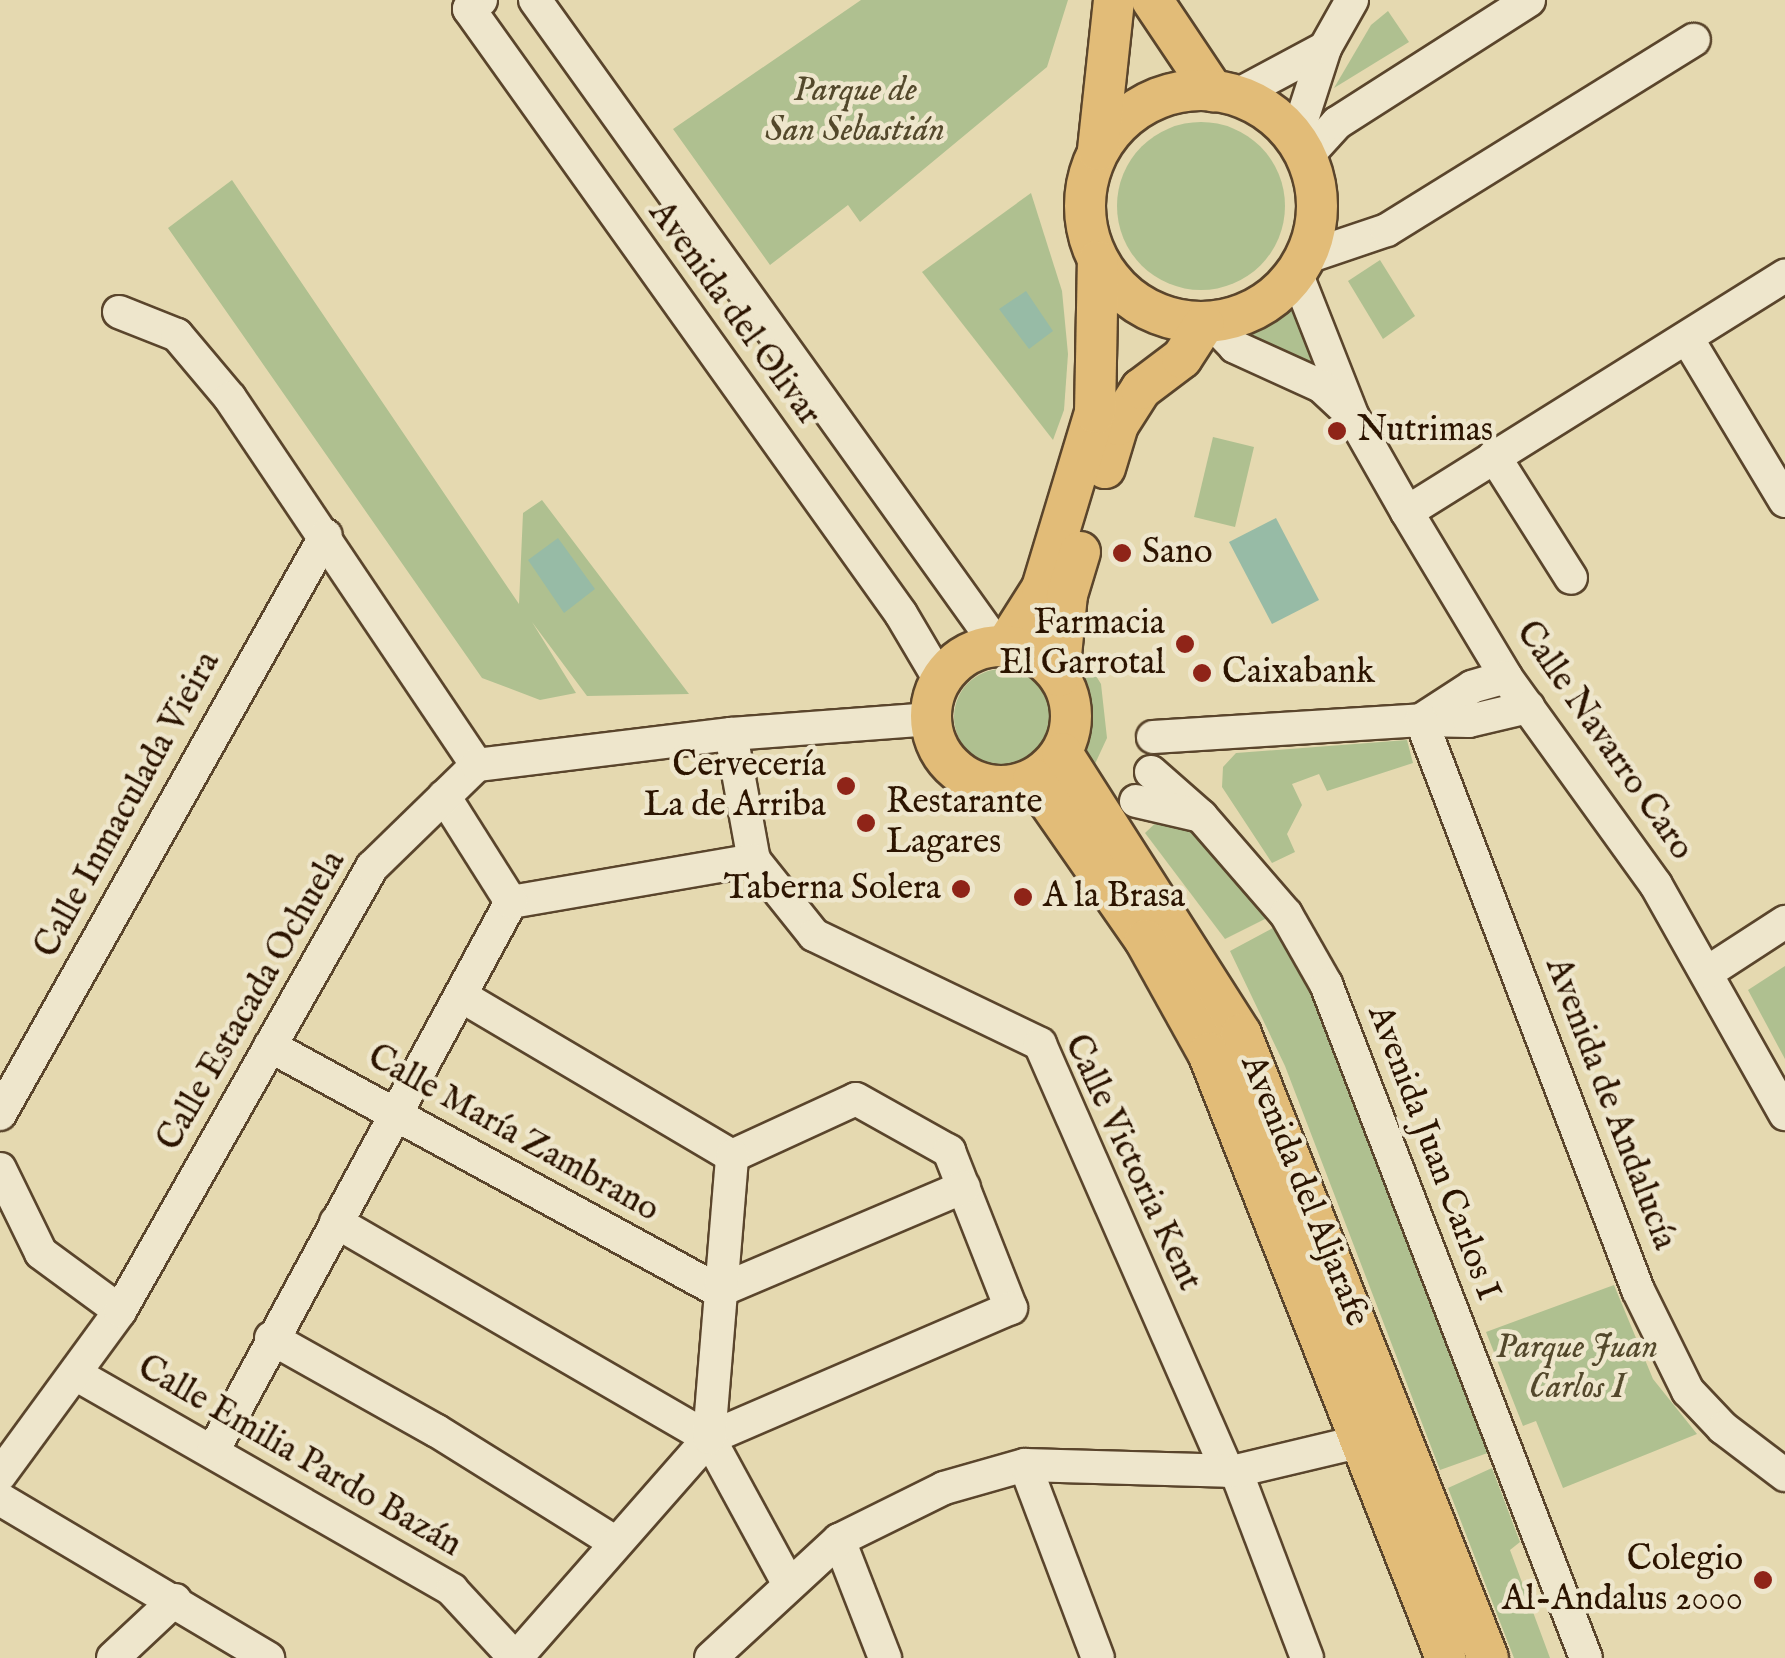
<!DOCTYPE html>
<html>
<head>
<meta charset="utf-8">
<style>
	body { margin:0 }
	#map { position:relative; width:1785px; height:1658px; overflow:hidden; background:#e5d9b0; font-family:"IM FELL English",serif }
	div>[style] { position:absolute }
	.green>* { inset:0; background:#afc090 }
	.round { border-radius:50% }
	.water>* { inset:0; background:#97bba6 }
	.roads { filter:drop-shadow(2px 0 #5a452c) drop-shadow(-2px 0 #5a452c) drop-shadow(0 2px #5a452c) drop-shadow(0 -2px #5a452c) }
	.minor>* { height:32px; margin:-16px; padding:0 16px; transform-origin:16px; border-radius:16px; background:#eee6cc }
	.major>* { height:40px; margin:-20px; padding:0 20px; transform-origin:20px; border-radius:20px; background:#e2bc78 }
	.major>.ring { margin:-20px; padding:0; box-sizing:content-box; background:none; border:40px solid #e2bc78; border-radius:50% }
	.dots>* { width:28px; height:28px; translate:-50% -50%; box-sizing:border-box; border:5px solid #eee6cc; border-radius:50% }
	span { translate:-50% -50%; white-space:nowrap; text-align:center; line-height:1.15; -webkit-text-stroke:9px #eee6cc; paint-order:stroke }
	.park-label { font-size:35px; color:#53482b; font-style:italic }
	.street-label { font-size:35px; color:#2c1400 }
	.poi-label { font-size:35px; color:#2c1400 }
	.left { translate:0 -50%; text-align:left }
	.right { translate:-100% -50%; text-align:right }
</style>
</head>
<body>
<div id="map">
	<div class="green">
		<div style="clip-path:polygon(861px 0,1068px 0,1047px 67px,860px 222px,848px 205px,770px 265px,673px 129px)"></div>
		<div style="clip-path:polygon(1388px 11px,1409px 42px,1334px 88px,1371px 25px)"></div>
		<div class="round" style="left:1117px;top:122px;width:168px;height:168px"></div>
		<div style="clip-path:polygon(232px 180px,519px 604px,523px 513px,542px 500px,689px 694px,587px 696px,532px 622px,576px 693px,540px 700px,482px 678px,168px 228px)"></div>
		<div style="clip-path:polygon(1031px 193px,1062px 291px,1068px 354px,1064px 410px,1053px 440px,922px 272px)"></div>
		<div style="clip-path:polygon(1380px 260px,1415px 316px,1383px 339px,1348px 281px)"></div>
		<div style="clip-path:polygon(1293px 309px,1328px 374px,1248px 337px)"></div>
		<div style="clip-path:polygon(1213px 437px,1254px 447px,1235px 527px,1194px 517px)"></div>
		<div style="clip-path:polygon(1074px 640px,1101px 684px,1107px 738px,1094px 766px,1115px 797px,1112px 805px,1086px 751px,1090px 712px,1086px 686px,1071px 663px)"></div>
		<div class="round" style="left:954px;top:669px;width:96px;height:96px"></div>
		<div style="clip-path:polygon(1407px 740px,1413px 763px,1327px 791px,1319px 774px,1292px 784px,1302px 805px,1287px 834px,1295px 852px,1272px 863px,1222px 787px,1223px 767px,1236px 753px)"></div>
		<div style="clip-path:polygon(1164px 815px,1197px 824px,1275px 914px,1225px 939px,1145px 833px)"></div>
		<div style="clip-path:polygon(1284px 922px,1496px 1450px,1440px 1470px,1285px 1066px,1230px 951px)"></div>
		<div style="clip-path:polygon(1785px 966px,1785px 1059px,1748px 990px)"></div>
		<div style="clip-path:polygon(1614px 1285px,1653px 1379px,1697px 1434px,1563px 1488px,1536px 1421px,1523px 1426px,1486px 1332px)"></div>
		<div style="clip-path:polygon(1492px 1468px,1520px 1542px,1510px 1550px,1550px 1658px,1514px 1658px,1448px 1488px)"></div>
	</div>
	<div class="water">
		<div style="clip-path:polygon(1026px 291px,1053px 331px,1029px 349px,999px 309px)"></div>
		<div style="clip-path:polygon(1276px 518px,1319px 600px,1272px 624px,1229px 542px)"></div>
		<div style="clip-path:polygon(558px 538px,595px 589px,564px 613px,528px 560px)"></div>
	</div>
	<div class="roads">
		<div class="minor">
			<div style="left:481px;top:0;width:15px;rotate:143deg"></div>
			<div style="left:469px;top:9px;width:743px;rotate:54.47deg"></div>
			<div style="left:901px;top:614px;width:77px;rotate:59.4deg"></div>
			<div style="left:535px;top:0;width:793px;rotate:54.39deg"></div>
			<div style="left:1237px;top:95px;width:100px;rotate:-28.1deg"></div>
			<div style="left:1296px;top:138px;width:95px;rotate:-72.1deg"></div>
			<div style="left:1325px;top:48px;width:55px;rotate:-60.6deg"></div>
			<div style="left:1307px;top:156px;width:45px;rotate:-47.7deg"></div>
			<div style="left:1337px;top:123px;width:228px;rotate:-32.6deg"></div>
			<div style="left:1307px;top:257px;width:84px;rotate:-18.6deg"></div>
			<div style="left:1387px;top:230px;width:361px;rotate:-31.8deg"></div>
			<div style="left:1297px;top:275px;width:153px;rotate:68.5deg"></div>
			<div style="left:1353px;top:417px;width:109px;rotate:60.4deg"></div>
			<div style="left:1407px;top:512px;width:192px;rotate:59deg"></div>
			<div style="left:1506px;top:677px;width:256px;rotate:54.2deg"></div>
			<div style="left:1656px;top:885px;width:263px;rotate:60.6deg"></div>
			<div style="left:119px;top:312px;width:62px;rotate:21.6deg"></div>
			<div style="left:177px;top:335px;width:82px;rotate:49.9deg"></div>
			<div style="left:230px;top:398px;width:442px;rotate:56.1deg"></div>
			<div style="left:1212px;top:323px;width:33px;rotate:46deg"></div>
			<div style="left:1235px;top:347px;width:94px;rotate:24.4deg"></div>
			<div style="left:1321px;top:386px;width:40px;rotate:43deg"></div>
			<div style="left:1687px;top:338px;width:190px;rotate:59deg"></div>
			<div style="left:1494px;top:456px;width:144px;rotate:57.7deg"></div>
			<div style="left:1407px;top:512px;width:446px;rotate:-32deg"></div>
			<div style="left:1506px;top:677px;width:35px;rotate:164deg"></div>
			<div style="left:1472px;top:687px;width:61px;rotate:147.1deg"></div>
			<div style="left:1421px;top:720px;width:48px;rotate:1.2deg"></div>
			<div style="left:1469px;top:721px;width:61px;rotate:-13.3deg"></div>
			<div style="left:731px;top:734px;width:128px;rotate:79.7deg"></div>
			<div style="left:754px;top:860px;width:96px;rotate:51.3deg"></div>
			<div style="left:814px;top:935px;width:251px;rotate:25.7deg"></div>
			<div style="left:1040px;top:1044px;width:466px;rotate:66.3deg"></div>
			<div style="left:1153px;top:737px;width:269px;rotate:-3.6deg"></div>
			<div style="left:1421px;top:720px;width:610px;rotate:69.16deg"></div>
			<div style="left:1638px;top:1290px;width:113px;rotate:63.7deg"></div>
			<div style="left:1688px;top:1391px;width:51px;rotate:46.6deg"></div>
			<div style="left:1723px;top:1428px;width:78px;rotate:37.2deg"></div>
			<div style="left:1151px;top:772px;width:67px;rotate:41.3deg"></div>
			<div style="left:1201px;top:816px;width:130px;rotate:49.1deg"></div>
			<div style="left:1286px;top:914px;width:81px;rotate:60.3deg"></div>
			<div style="left:1326px;top:984px;width:722px;rotate:68.91deg"></div>
			<div style="left:1136px;top:801px;width:63px;rotate:12.9deg"></div>
			<div style="left:511px;top:902px;width:247px;rotate:-9.8deg"></div>
			<div style="left:1708px;top:972px;width:92px;rotate:-33deg"></div>
			<div style="left:463px;top:997px;width:312px;rotate:30.6deg"></div>
			<div style="left:732px;top:1156px;width:136px;rotate:-24.7deg"></div>
			<div style="left:856px;top:1099px;width:107px;rotate:29.2deg"></div>
			<div style="left:949px;top:1151px;width:169px;rotate:68.5deg"></div>
			<div style="left:1011px;top:1308px;width:329px;rotate:156.7deg"></div>
			<div style="left:270px;top:1046px;width:511px;rotate:28.62deg"></div>
			<div style="left:719px;top:1291px;width:266px;rotate:-23deg"></div>
			<div style="left:0;top:1114px;width:664px;rotate:-60.62deg"></div>
			<div style="left:0;top:1169px;width:93px;rotate:64deg"></div>
			<div style="left:41px;top:1253px;width:98px;rotate:36.3deg"></div>
			<div style="left:336px;top:1222px;width:431px;rotate:30.1deg"></div>
			<div style="left:709px;top:1438px;width:167px;rotate:61.4deg"></div>
			<div style="left:271px;top:1338px;width:190px;rotate:29.3deg"></div>
			<div style="left:437px;top:1431px;width:211px;rotate:32deg"></div>
			<div style="left:79px;top:1376px;width:430px;rotate:29.8deg"></div>
			<div style="left:452px;top:1590px;width:93px;rotate:47.2deg"></div>
			<div style="left:213px;top:1451px;width:625px;rotate:-61.51deg"></div>
			<div style="left:511px;top:902px;width:125px;rotate:-122.3deg"></div>
			<div style="left:1025px;top:1465px;width:206px;rotate:69.3deg"></div>
			<div style="left:1236px;top:1471px;width:200px;rotate:69.2deg"></div>
			<div style="left:0;top:1475px;width:203px;rotate:-53.8deg"></div>
			<div style="left:120px;top:1311px;width:511px;rotate:-60.42deg"></div>
			<div style="left:372px;top:867px;width:146px;rotate:-44.2deg"></div>
			<div style="left:477px;top:765px;width:256px;rotate:-7deg"></div>
			<div style="left:731px;top:734px;width:201px;rotate:-4.3deg"></div>
			<div style="left:0;top:1499px;width:312px;rotate:30.7deg"></div>
			<div style="left:839px;top:1540px;width:127px;rotate:68.7deg"></div>
			<div style="left:113px;top:1658px;width:85px;rotate:-43.1deg"></div>
			<div style="left:516px;top:1658px;width:293px;rotate:-48.7deg"></div>
			<div style="left:709px;top:1438px;width:283px;rotate:-85.3deg"></div>
			<div style="left:711px;top:1658px;width:174px;rotate:-42.7deg"></div>
			<div style="left:839px;top:1540px;width:117px;rotate:-26.3deg"></div>
			<div style="left:944px;top:1488px;width:84px;rotate:-15.9deg"></div>
			<div style="left:1025px;top:1465px;width:211px;rotate:1.6deg"></div>
			<div style="left:1236px;top:1471px;width:130px;rotate:-13.4deg"></div>
		</div>
		<div class="major">
			<div style="left:1152px;top:0;width:110px;rotate:56.2deg"></div>
			<div class="ring" style="left:1085px;top:90px;width:192px;height:192px"></div>
			<div style="left:1098px;top:150px;width:151px;rotate:-83.9deg"></div>
			<div style="left:1105px;top:468px;width:45px;rotate:-73.2deg"></div>
			<div style="left:1118px;top:425px;width:43px;rotate:-57.4deg"></div>
			<div style="left:1141px;top:389px;width:51px;rotate:-37.1deg"></div>
			<div style="left:1182px;top:358px;width:40px;rotate:-57.1deg"></div>
			<div style="left:1006px;top:645px;width:67px;rotate:-57.7deg"></div>
			<div style="left:1042px;top:588px;width:183px;rotate:-73.2deg"></div>
			<div style="left:1095px;top:413px;width:152px;rotate:-88.9deg"></div>
			<div class="ring" style="left:931px;top:646px;width:100px;height:100px"></div>
			<div style="left:1059px;top:676px;width:81px;rotate:-84.4deg"></div>
			<div style="left:1067px;top:595px;width:45px;rotate:-73.2deg"></div>
			<div style="left:1062px;top:753px;width:333px;rotate:57.5deg"></div>
			<div style="left:1241px;top:1034px;width:671px;rotate:68.4deg"></div>
			<div style="left:1033px;top:779px;width:196px;rotate:55.2deg"></div>
			<div style="left:1145px;top:940px;width:129px;rotate:60.9deg"></div>
			<div style="left:1208px;top:1053px;width:650px;rotate:68.53deg"></div>
		</div>
	</div>
	<div class="dots">
		<div style="left:1337px;top:431px;background:#8f2418"></div>
		<div style="left:1122px;top:553px;background:#8f2418"></div>
		<div style="left:1185px;top:644px;background:#8f2418"></div>
		<div style="left:1202px;top:673px;background:#8f2418"></div>
		<div style="left:846px;top:786px;background:#8f2418"></div>
		<div style="left:866px;top:823px;background:#8f2418"></div>
		<div style="left:961px;top:889px;background:#8f2418"></div>
		<div style="left:1023px;top:897px;background:#8f2418"></div>
		<div style="left:1763px;top:1580px;background:#8f2418"></div>
	</div>
	<div class="park-label">
		<span style="left:855px;top:111px">Parque de<br>San Sebastián</span>
		<span style="left:1577px;top:1368px">Parque Juan<br>Carlos I</span>
	</div>
	<div class="street-label">
		<span style="left:734px;top:314px;rotate:54deg">Avenida del Olivar</span>
		<span style="left:1604px;top:741px;rotate:55deg">Calle Navarro Caro</span>
		<span style="left:128px;top:805px;rotate:-61deg">Calle Inmaculada Vieira</span>
		<span style="left:252px;top:1001px;rotate:-60deg">Calle Estacada Ochuela</span>
		<span style="left:1610px;top:1104px;rotate:69deg">Avenida de Andalucía</span>
		<span style="left:513px;top:1134px;rotate:29deg">Calle María Zambrano</span>
		<span style="left:1433px;top:1153px;rotate:69deg">Avenida Juan Carlos I</span>
		<span style="left:1132px;top:1163px;rotate:65deg">Calle Victoria Kent</span>
		<span style="left:1304px;top:1191px;rotate:68deg">Avenida del Aljarafe</span>
		<span style="left:299px;top:1457px;rotate:30deg">Calle Emilia Pardo Bazán</span>
	</div>
	<div class="poi-label">
		<span class="left" style="left:1357px;top:431px">Nutrimas</span>
		<span class="left" style="left:1142px;top:553px">Sano</span>
		<span class="right" style="left:1165px;top:644px">Farmacia<br>El Garrotal</span>
		<span class="left" style="left:1222px;top:673px">Caixabank</span>
		<span class="right" style="left:826px;top:786px">Cervecería<br>La de Arriba</span>
		<span class="left" style="left:886px;top:823px">Restarante<br>Lagares</span>
		<span class="right" style="left:941px;top:889px">Taberna Solera</span>
		<span class="left" style="left:1043px;top:897px">A la Brasa</span>
		<span class="right" style="left:1743px;top:1580px">Colegio<br>Al-Andalus 2000</span>
	</div>
</div>
</body>
</html>
